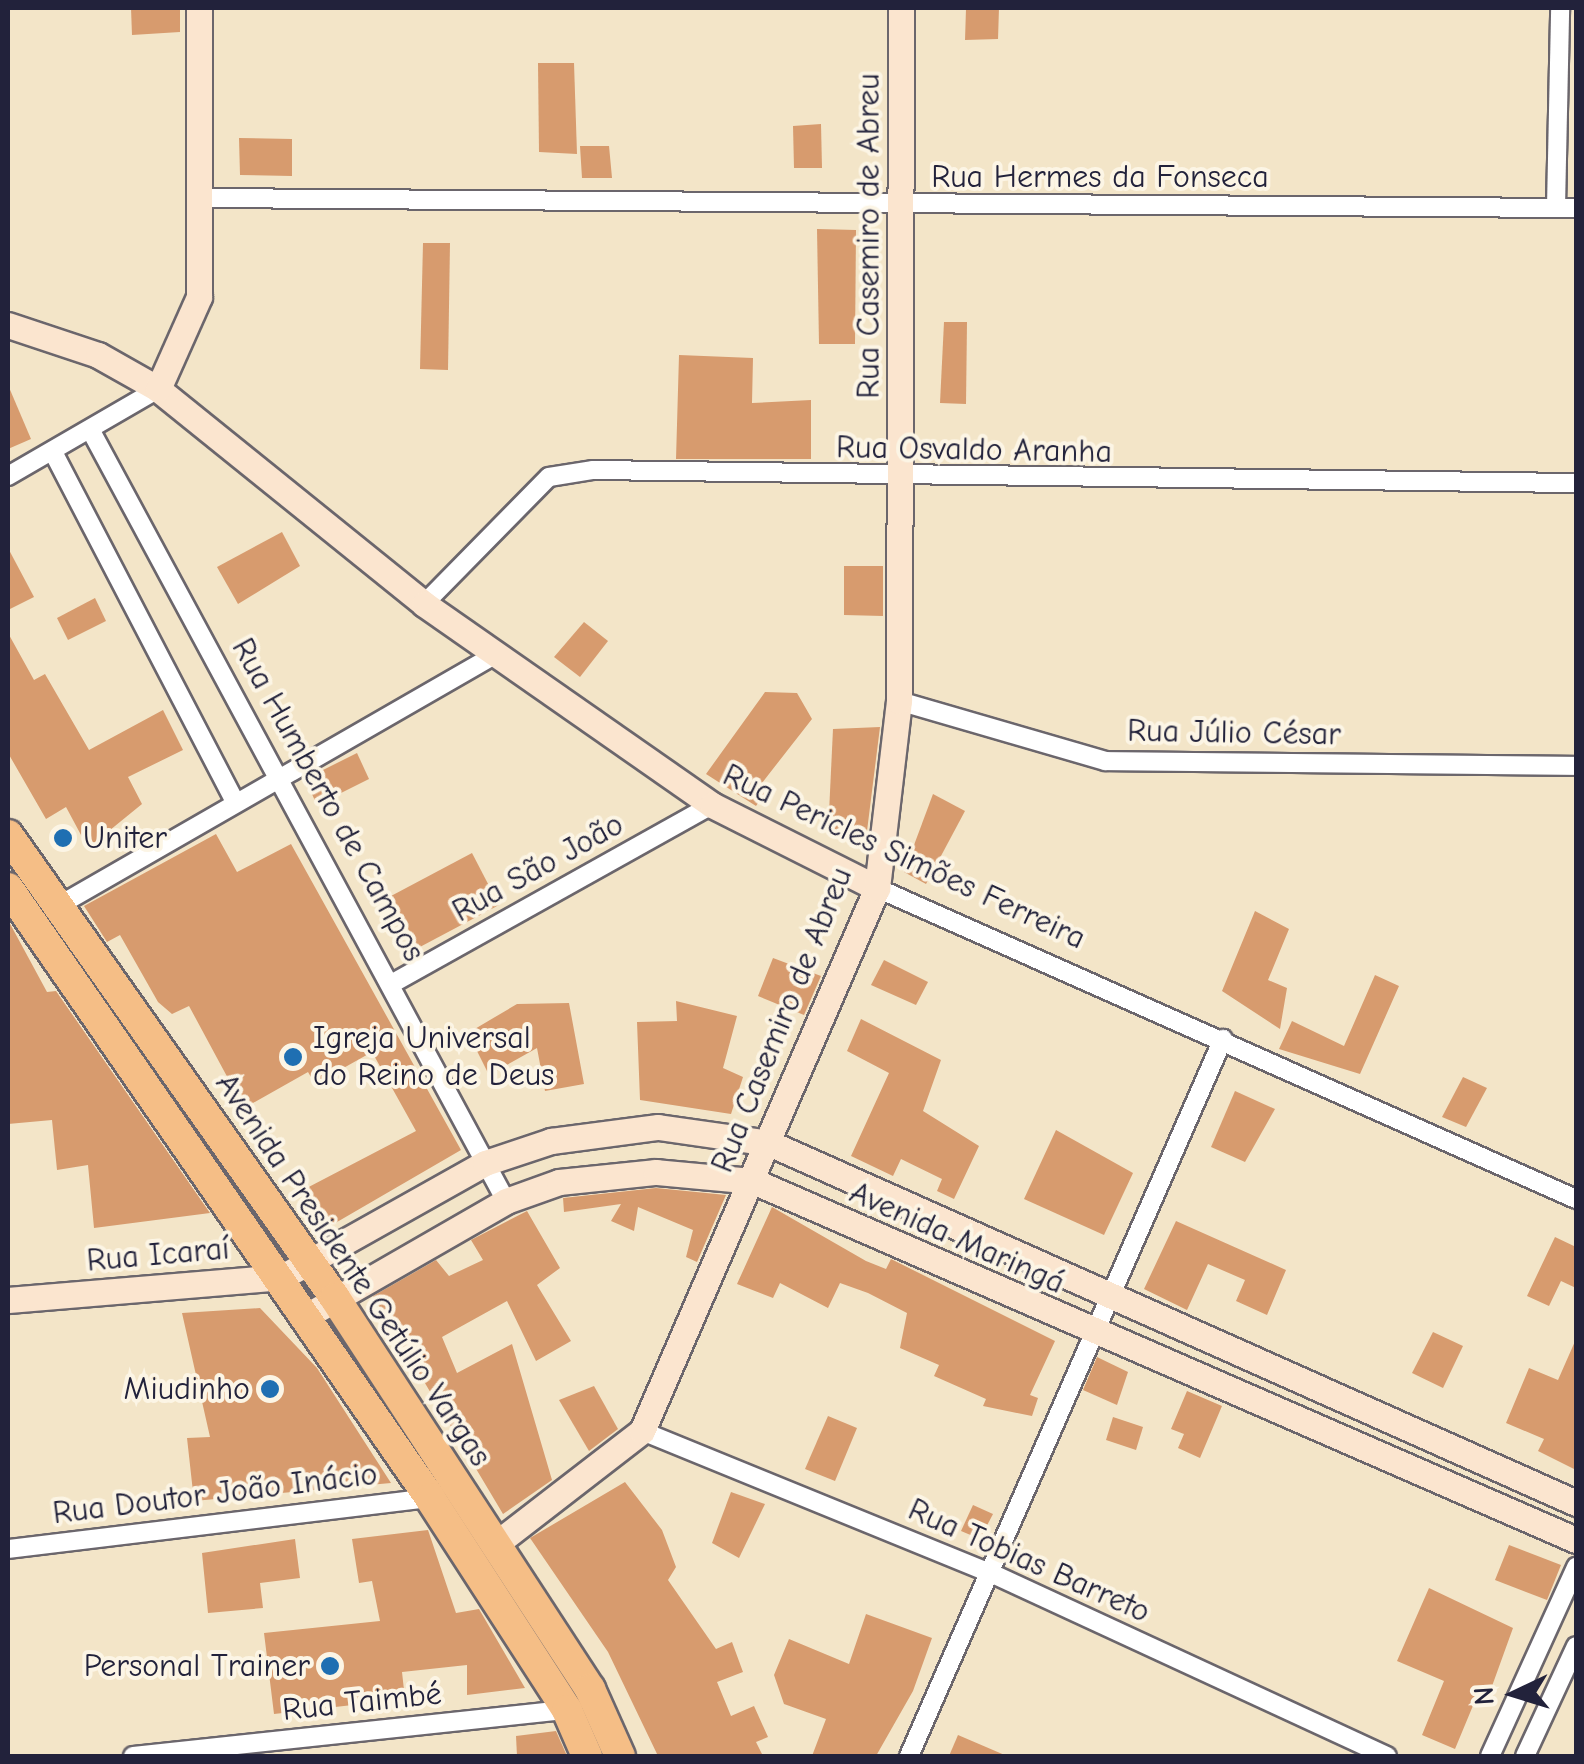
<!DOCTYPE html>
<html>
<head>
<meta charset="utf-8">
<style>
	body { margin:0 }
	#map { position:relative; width:1584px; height:1764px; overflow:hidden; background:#f3e5c8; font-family:"Comic Neue",sans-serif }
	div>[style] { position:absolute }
	.building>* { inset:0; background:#d79b6e }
	.roads { filter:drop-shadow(2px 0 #6b666c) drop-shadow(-2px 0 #6b666c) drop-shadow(0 2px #6b666c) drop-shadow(0 -2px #6b666c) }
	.street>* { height:18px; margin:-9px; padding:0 9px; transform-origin:9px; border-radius:9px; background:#fff }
	.secondary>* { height:25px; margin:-12.5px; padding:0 12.5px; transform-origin:12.5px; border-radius:12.5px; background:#fbe5cf }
	.primary>* { height:30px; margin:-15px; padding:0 15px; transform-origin:15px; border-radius:15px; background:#f5be86 }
	.dots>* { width:28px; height:28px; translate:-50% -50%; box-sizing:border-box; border:5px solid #fcf5e5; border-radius:50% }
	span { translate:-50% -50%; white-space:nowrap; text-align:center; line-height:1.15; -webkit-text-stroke:8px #fcf5e5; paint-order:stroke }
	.street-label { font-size:32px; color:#22223b }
	.poi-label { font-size:32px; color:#22223b }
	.left { translate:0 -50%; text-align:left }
	.right { translate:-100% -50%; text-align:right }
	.frame { position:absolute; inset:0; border:10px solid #22223b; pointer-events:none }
	.north { position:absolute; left:1464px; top:1644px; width:100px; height:100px; -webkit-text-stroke:8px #fcf5e5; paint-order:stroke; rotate:266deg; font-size:28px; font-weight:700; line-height:40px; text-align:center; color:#22223b }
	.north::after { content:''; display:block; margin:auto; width:35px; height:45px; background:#22223b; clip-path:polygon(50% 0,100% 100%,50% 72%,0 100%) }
</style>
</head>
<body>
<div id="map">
	<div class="building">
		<div style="clip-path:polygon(131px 8px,180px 8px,180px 32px,132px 35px)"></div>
		<div style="clip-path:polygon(966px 8px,999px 8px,998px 39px,965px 40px)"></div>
		<div style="clip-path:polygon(538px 63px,574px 63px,577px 154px,539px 152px)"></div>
		<div style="clip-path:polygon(821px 124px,822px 168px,794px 168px,793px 126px)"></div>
		<div style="clip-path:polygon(239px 138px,292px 139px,292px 176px,240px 175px)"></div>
		<div style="clip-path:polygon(580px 146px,609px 146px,612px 178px,582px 178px)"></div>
		<div style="clip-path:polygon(817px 229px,856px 230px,855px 344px,819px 344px)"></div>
		<div style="clip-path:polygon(423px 243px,450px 243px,448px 370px,420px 369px)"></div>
		<div style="clip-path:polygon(944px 322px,967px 322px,966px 404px,940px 403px)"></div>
		<div style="clip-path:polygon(679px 355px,753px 358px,752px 403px,811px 400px,811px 459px,676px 459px)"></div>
		<div style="clip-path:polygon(8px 385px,31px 439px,8px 449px)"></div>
		<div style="clip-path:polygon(282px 532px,300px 566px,238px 604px,217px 567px)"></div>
		<div style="clip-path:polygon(8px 548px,34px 597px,8px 610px)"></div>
		<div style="clip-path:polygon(844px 566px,883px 566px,883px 616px,844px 615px)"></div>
		<div style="clip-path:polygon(95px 598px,106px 621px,68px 640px,57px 618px)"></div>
		<div style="clip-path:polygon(584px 622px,608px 641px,580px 677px,554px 657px)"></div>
		<div style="clip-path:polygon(8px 633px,34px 680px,45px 674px,89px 750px,163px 710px,183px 750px,128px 777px,142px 804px,88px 848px,66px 807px,46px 819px,8px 753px)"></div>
		<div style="clip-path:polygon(765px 692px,797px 693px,812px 719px,758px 788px,765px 793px,756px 806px,706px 774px)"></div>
		<div style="clip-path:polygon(880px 727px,865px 847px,828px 834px,833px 729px)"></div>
		<div style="clip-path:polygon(357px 753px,369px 779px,317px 805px,305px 779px)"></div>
		<div style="clip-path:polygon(933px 794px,965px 811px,926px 884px,904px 872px)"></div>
		<div style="clip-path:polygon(216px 834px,237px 872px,291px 844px,461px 1150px,325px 1229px,301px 1191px,416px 1131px,372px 1052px,315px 1084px,308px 1072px,244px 1108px,189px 1006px,172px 1014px,158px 1002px,120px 935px,107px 942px,84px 906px)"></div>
		<div style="clip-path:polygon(472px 853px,499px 905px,418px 948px,391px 896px)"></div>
		<div style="clip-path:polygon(1255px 911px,1289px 929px,1268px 980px,1287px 988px,1280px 1029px,1222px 991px)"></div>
		<div style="clip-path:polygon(8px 920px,47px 992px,56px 991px,210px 1213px,94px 1228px,88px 1165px,57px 1170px,52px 1120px,8px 1124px)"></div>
		<div style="clip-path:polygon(773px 958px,821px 976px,804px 1015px,758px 996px)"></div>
		<div style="clip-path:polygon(884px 960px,928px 982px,916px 1005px,871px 985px)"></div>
		<div style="clip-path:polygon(1375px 975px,1399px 986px,1360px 1074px,1279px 1049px,1292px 1021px,1344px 1046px)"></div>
		<div style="clip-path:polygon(676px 1001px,737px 1016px,723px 1068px,743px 1077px,731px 1114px,640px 1100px,637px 1022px,677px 1021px)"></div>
		<div style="clip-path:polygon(569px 1003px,584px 1084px,545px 1091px,537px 1048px,489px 1075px,468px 1033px,517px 1004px)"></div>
		<div style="clip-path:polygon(861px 1019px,941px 1060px,923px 1111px,979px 1146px,954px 1199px,937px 1191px,942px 1179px,901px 1159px,893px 1176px,851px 1156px,889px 1073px,847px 1051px)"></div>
		<div style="clip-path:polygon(1463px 1077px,1487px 1088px,1466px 1127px,1442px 1117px)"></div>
		<div style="clip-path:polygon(1235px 1091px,1275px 1109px,1245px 1162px,1211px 1147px)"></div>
		<div style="clip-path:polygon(1056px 1130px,1133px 1173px,1104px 1235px,1024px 1199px)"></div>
		<div style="clip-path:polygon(656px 1188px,726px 1195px,697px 1262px,686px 1257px,693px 1230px,638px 1207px,634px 1231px,611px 1221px,621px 1204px,564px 1212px,563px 1198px)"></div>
		<div style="clip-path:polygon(772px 1207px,866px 1261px,886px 1269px,891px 1259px,1055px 1341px,1030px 1395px,1038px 1398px,1032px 1416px,983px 1406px,986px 1399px,934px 1376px,939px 1365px,900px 1348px,907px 1313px,868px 1293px,840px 1283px,828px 1308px,780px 1283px,773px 1298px,737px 1284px)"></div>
		<div style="clip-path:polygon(527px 1211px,560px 1268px,537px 1285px,571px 1341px,536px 1361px,507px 1301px,442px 1337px,457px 1373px,512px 1344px,552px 1480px,503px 1514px,373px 1296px,436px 1260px,449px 1276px,483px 1260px,471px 1240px)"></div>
		<div style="clip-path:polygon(1176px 1221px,1286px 1270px,1267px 1315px,1236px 1301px,1245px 1280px,1208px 1264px,1187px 1310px,1144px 1289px)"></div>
		<div style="clip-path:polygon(1555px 1237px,1576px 1247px,1576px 1288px,1561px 1281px,1549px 1306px,1527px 1296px)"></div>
		<div style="clip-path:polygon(260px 1308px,317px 1368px,391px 1483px,194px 1501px,187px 1438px,210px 1437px,182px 1313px)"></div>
		<div style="clip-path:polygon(1433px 1332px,1463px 1346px,1443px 1388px,1412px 1373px)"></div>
		<div style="clip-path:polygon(1576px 1339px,1576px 1470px,1538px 1451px,1544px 1439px,1506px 1423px,1529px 1368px,1558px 1380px)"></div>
		<div style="clip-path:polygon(1097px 1357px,1128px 1372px,1117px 1405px,1083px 1390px)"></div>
		<div style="clip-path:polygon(594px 1386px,618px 1429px,589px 1451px,559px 1400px)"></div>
		<div style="clip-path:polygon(1187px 1391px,1222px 1406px,1200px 1458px,1178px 1448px,1184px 1434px,1171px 1429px)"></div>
		<div style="clip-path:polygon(828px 1416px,857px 1428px,835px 1481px,805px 1469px)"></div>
		<div style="clip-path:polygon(1113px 1417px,1143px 1427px,1136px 1450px,1106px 1440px)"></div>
		<div style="clip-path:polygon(625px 1482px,662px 1530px,676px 1567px,668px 1580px,716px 1649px,732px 1642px,743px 1672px,717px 1682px,731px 1716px,754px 1706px,768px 1737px,756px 1742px,763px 1756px,658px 1756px,608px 1652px,530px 1538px)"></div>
		<div style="clip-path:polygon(731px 1492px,765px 1504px,739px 1558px,712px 1543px)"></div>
		<div style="clip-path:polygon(973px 1505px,993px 1514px,980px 1539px,961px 1531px)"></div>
		<div style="clip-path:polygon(428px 1530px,456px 1613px,479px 1609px,525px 1688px,467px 1695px,467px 1665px,402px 1672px,405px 1699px,274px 1714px,264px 1633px,380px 1621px,372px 1581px,359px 1583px,352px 1539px)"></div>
		<div style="clip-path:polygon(295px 1539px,300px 1578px,260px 1583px,263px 1608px,208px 1613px,202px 1553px)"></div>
		<div style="clip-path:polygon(1509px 1545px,1561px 1565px,1547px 1600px,1495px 1580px)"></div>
		<div style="clip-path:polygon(1429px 1588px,1513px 1628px,1487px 1700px,1477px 1696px,1455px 1749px,1422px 1735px,1444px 1681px,1397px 1661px)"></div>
		<div style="clip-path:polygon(866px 1614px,932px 1638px,913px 1691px,876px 1756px,812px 1756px,826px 1719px,784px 1704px,774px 1675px,789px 1639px,849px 1664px)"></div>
		<div style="clip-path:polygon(556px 1731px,567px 1756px,517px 1756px,516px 1736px)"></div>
		<div style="clip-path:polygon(958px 1735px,1007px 1756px,949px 1756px)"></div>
	</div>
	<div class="roads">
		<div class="street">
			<div style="left:203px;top:198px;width:1373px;rotate:0.42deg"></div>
			<div style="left:1556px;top:207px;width:199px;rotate:-88.8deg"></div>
			<div style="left:91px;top:431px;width:875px;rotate:61.68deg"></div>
			<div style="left:53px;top:452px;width:394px;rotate:62.5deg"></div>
			<div style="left:8px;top:476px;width:173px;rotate:-30.1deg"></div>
			<div style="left:424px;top:604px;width:178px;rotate:-45.5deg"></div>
			<div style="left:549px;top:477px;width:45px;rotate:-9deg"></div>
			<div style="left:593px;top:470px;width:983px;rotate:0.76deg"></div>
			<div style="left:899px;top:701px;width:215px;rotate:16.2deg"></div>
			<div style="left:1105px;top:761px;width:471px;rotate:0.6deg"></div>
			<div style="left:877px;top:888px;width:765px;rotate:23.99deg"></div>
			<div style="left:58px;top:906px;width:508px;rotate:-29.9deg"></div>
			<div style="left:393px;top:983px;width:365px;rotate:-29.2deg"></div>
			<div style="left:642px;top:1431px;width:379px;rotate:22.2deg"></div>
			<div style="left:993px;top:1574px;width:434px;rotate:24.8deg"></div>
			<div style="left:8px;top:1549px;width:425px;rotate:-6.9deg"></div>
			<div style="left:133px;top:1756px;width:441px;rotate:-6.1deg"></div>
			<div style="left:909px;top:1756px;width:783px;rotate:-66.35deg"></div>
			<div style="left:1490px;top:1756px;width:208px;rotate:-65.5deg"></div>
			<div style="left:1525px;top:1756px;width:121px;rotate:-65.1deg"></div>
		</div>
		<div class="secondary">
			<div style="left:8px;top:325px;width:95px;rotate:18.4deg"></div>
			<div style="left:98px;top:355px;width:69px;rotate:29.5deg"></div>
			<div style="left:158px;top:389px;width:342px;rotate:38.9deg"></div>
			<div style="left:424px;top:604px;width:351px;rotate:34.9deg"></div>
			<div style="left:712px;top:805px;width:185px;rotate:26.7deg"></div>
			<div style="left:158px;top:389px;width:101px;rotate:-66deg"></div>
			<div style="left:199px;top:297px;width:289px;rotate:-90deg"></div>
			<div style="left:8px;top:1300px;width:275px;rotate:-4.8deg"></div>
			<div style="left:282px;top:1277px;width:233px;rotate:-29.3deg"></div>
			<div style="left:485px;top:1163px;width:70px;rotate:-18.4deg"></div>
			<div style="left:551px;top:1141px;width:108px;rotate:-7.5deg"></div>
			<div style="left:658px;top:1127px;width:112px;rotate:8.2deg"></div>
			<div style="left:769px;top:1143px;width:884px;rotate:24.04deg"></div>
			<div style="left:308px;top:1315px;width:228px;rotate:-29.9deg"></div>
			<div style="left:506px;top:1201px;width:56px;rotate:-19.7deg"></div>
			<div style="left:559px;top:1182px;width:98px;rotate:-5.9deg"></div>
			<div style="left:656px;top:1172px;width:97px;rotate:5.3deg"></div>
			<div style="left:753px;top:1181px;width:898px;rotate:23.57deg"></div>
			<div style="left:497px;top:1543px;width:183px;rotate:-37.7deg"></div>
			<div style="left:642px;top:1431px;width:592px;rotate:-66.6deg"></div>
			<div style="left:877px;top:888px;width:188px;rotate:-83.3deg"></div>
			<div style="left:899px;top:701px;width:693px;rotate:-89.83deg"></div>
		</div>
		<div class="primary">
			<div style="left:8px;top:835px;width:567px;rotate:54.77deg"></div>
			<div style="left:335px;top:1298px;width:467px;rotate:56.9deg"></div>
			<div style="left:590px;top:1689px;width:73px;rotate:65.9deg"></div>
			<div style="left:8px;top:888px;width:742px;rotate:55.32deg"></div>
			<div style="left:430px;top:1498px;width:252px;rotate:57.1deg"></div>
			<div style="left:567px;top:1710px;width:50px;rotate:66.5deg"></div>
		</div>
	</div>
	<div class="dots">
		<div style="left:63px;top:838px;background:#1f6fb2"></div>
		<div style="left:293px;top:1057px;background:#1f6fb2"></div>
		<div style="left:270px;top:1389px;background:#1f6fb2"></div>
		<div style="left:330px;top:1666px;background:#1f6fb2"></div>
	</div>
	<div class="street-label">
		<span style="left:1100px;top:177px">Rua Hermes da Fonseca</span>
		<span style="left:869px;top:236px;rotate:-90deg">Rua Casemiro de Abreu</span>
		<span style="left:974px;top:450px;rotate:1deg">Rua Osvaldo Aranha</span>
		<span style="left:1234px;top:733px;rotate:1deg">Rua Júlio César</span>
		<span style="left:328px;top:800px;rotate:61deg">Rua Humberto de Campos</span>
		<span style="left:904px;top:857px;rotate:25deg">Rua Pericles Simões Ferreira</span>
		<span style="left:538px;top:868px;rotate:-29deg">Rua São João</span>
		<span style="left:782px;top:1020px;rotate:-68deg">Rua Casemiro de Abreu</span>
		<span style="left:957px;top:1238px;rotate:24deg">Avenida Maringá</span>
		<span style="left:158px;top:1255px;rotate:-5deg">Rua Icaraí</span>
		<span style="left:353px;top:1270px;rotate:56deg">Avenida Presidente Getúlio Vargas</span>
		<span style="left:215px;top:1494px;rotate:-7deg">Rua Doutor João Inácio</span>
		<span style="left:1029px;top:1561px;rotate:24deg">Rua Tobias Barreto</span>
		<span style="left:362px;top:1702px;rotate:-6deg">Rua Taimbé</span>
	</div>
	<div class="poi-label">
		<span class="left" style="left:83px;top:838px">Uniter</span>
		<span class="left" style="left:313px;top:1057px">Igreja Universal<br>do Reino de Deus</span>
		<span class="right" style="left:250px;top:1389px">Miudinho</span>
		<span class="right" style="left:310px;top:1666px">Personal Trainer</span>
	</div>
	<div class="frame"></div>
	<div class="north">N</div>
</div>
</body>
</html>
